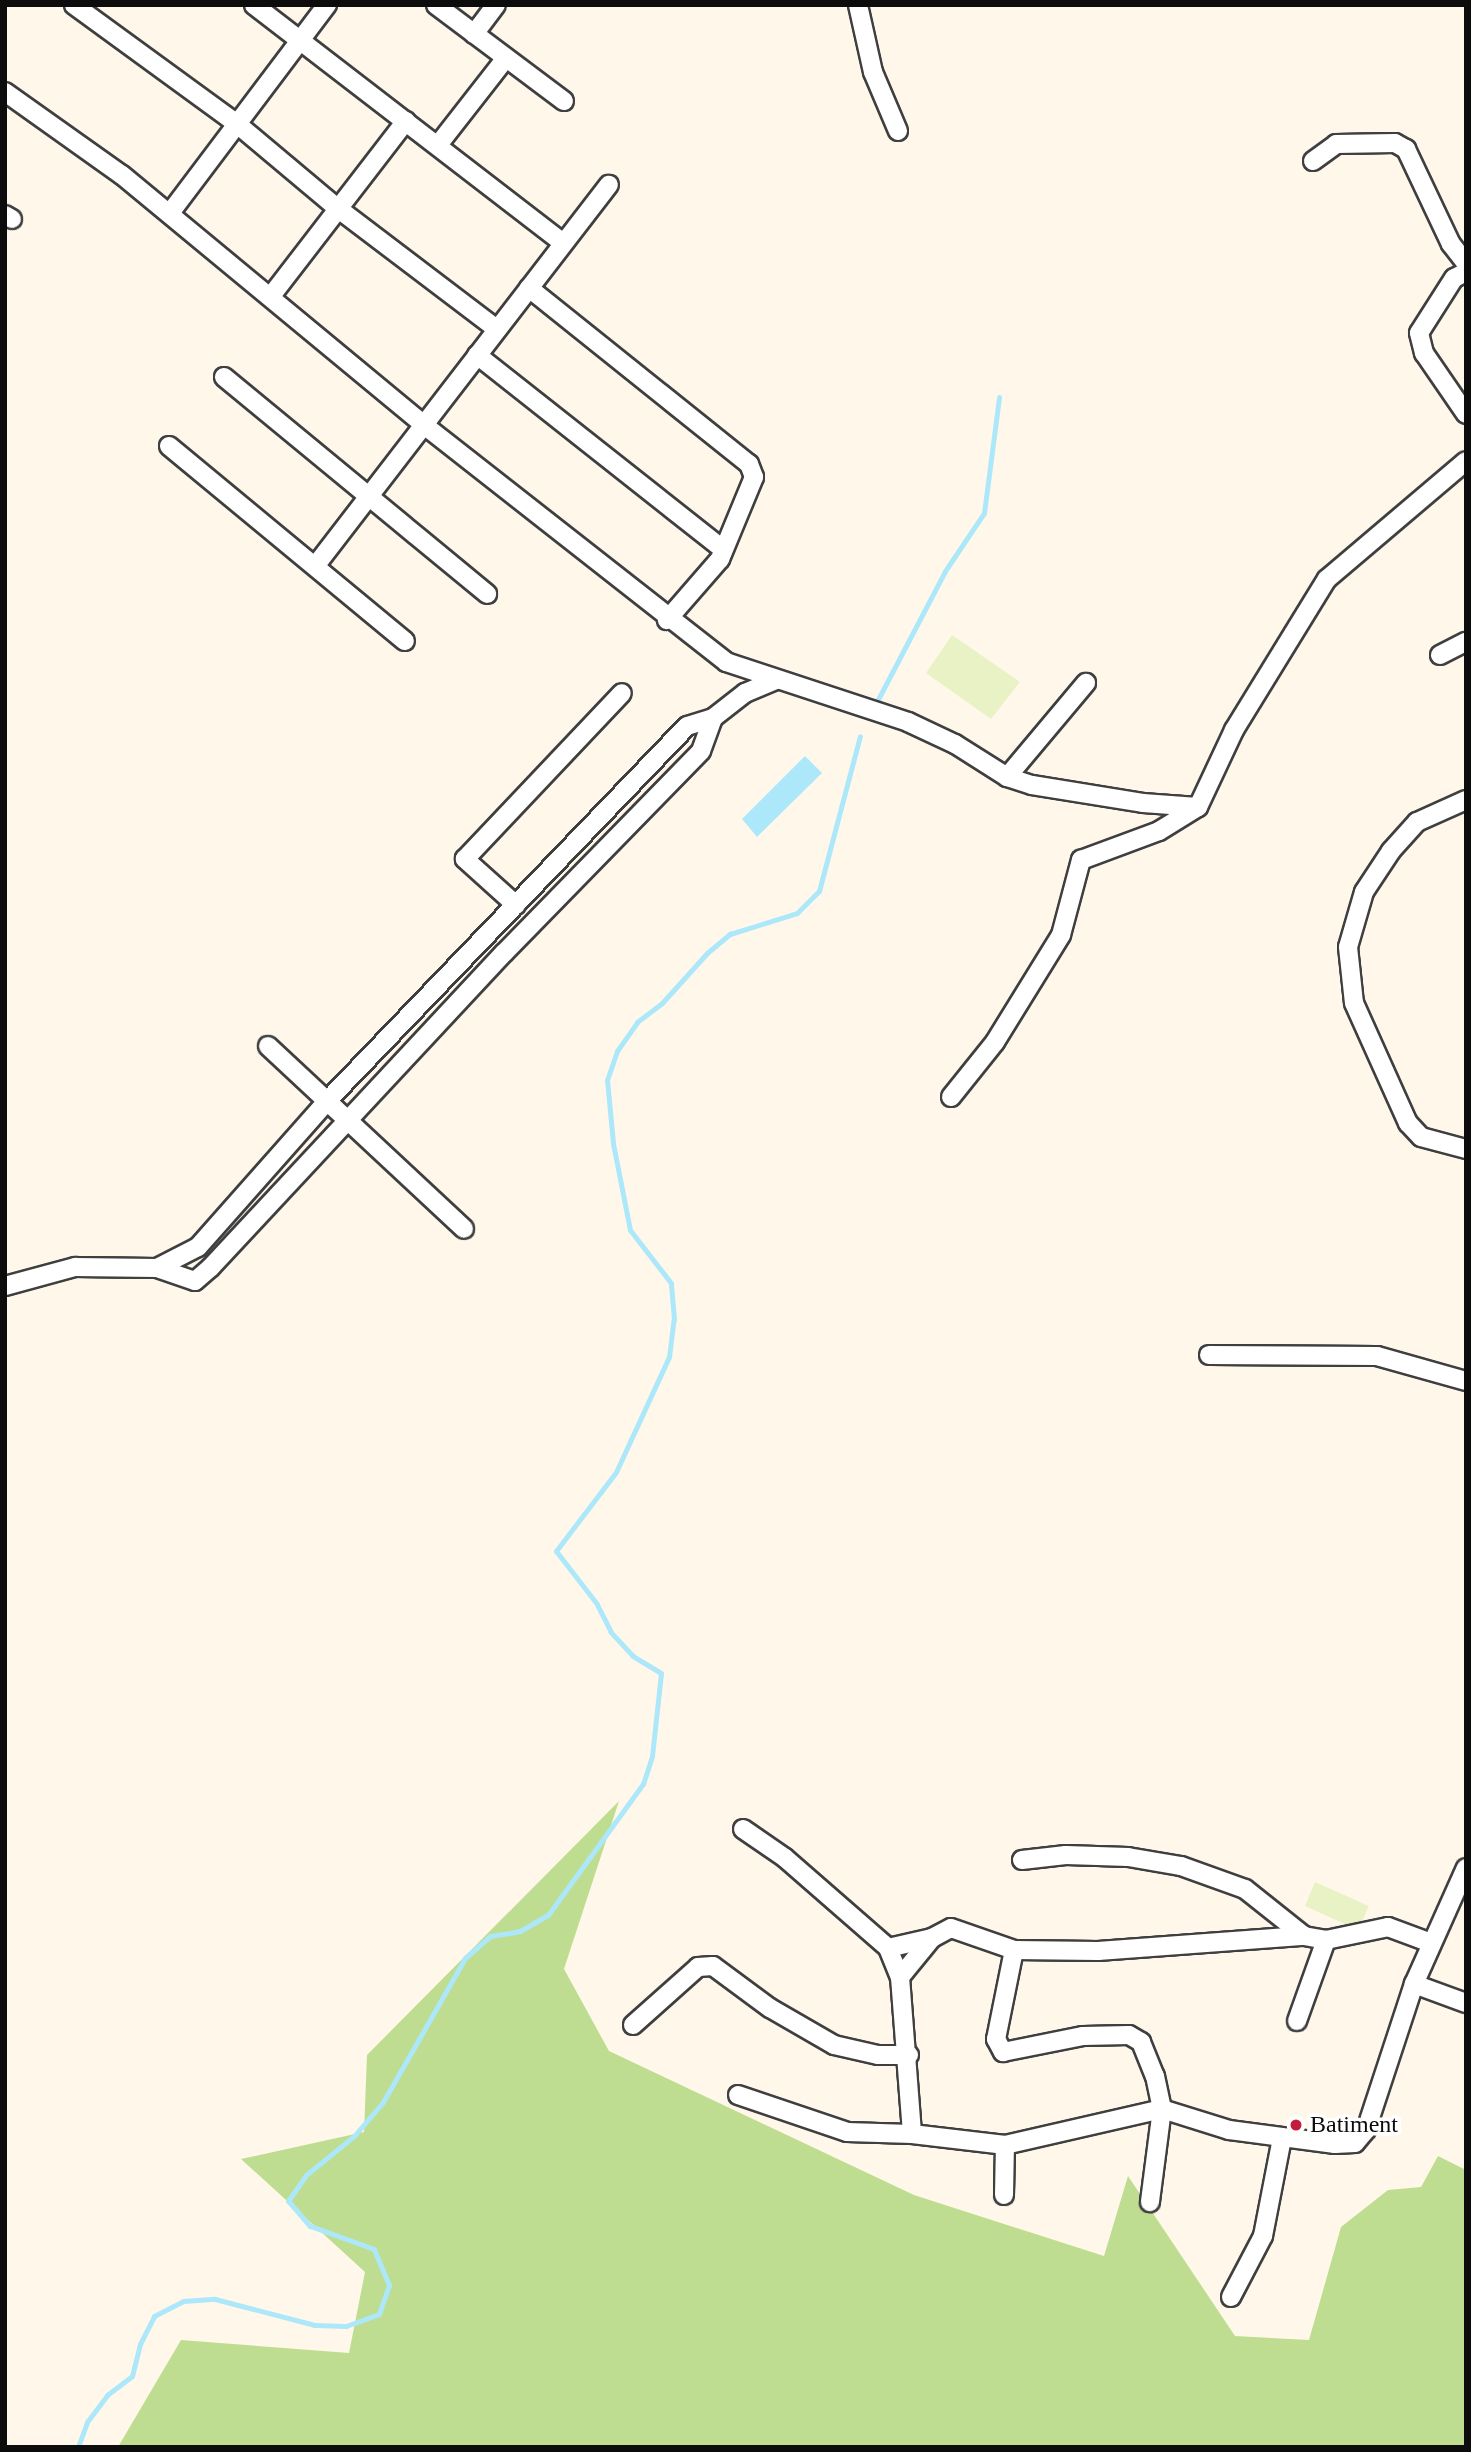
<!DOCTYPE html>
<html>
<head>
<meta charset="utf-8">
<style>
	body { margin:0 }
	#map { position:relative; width:1471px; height:2452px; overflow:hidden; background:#fff8ea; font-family:Georgia,serif }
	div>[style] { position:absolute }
	.forest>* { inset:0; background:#bfdd90 }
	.pitch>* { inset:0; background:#e9f2c4 }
	.water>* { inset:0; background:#ace8fa }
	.stream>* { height:5px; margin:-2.5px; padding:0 2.5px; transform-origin:2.5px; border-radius:2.5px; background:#ace8fa }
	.roads { filter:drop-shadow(2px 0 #3f3f3f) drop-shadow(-2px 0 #3f3f3f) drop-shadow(0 2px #3f3f3f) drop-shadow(0 -2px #3f3f3f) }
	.minor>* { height:18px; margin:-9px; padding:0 9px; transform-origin:9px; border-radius:9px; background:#fff }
	.dots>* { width:19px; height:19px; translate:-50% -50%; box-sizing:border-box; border:4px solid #fff; border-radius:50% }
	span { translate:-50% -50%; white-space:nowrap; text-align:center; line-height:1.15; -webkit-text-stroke:7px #fff; paint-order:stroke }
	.poi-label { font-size:24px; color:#0c0c0c }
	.left { translate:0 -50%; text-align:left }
	.frame { position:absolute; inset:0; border:7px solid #0c0c0c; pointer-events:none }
</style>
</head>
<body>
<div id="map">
	<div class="forest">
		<div style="clip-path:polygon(619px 1801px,564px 1969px,609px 2051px,914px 2195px,1104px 2256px,1128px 2176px,1235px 2336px,1309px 2340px,1341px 2227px,1388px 2190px,1421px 2187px,1438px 2156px,1466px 2170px,1466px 2447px,118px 2447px,181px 2340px,349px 2353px,365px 2272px,241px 2159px,364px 2132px,367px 2055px)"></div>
	</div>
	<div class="pitch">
		<div style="clip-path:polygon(952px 635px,1020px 682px,991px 719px,926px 673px)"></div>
		<div style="clip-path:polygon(1315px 1882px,1369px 1906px,1358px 1930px,1305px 1906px)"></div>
	</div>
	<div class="water">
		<div style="clip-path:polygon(805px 756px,822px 773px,757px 837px,742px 819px)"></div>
	</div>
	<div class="stream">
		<div style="left:874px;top:707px;width:153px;rotate:-62.4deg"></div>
		<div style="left:945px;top:571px;width:70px;rotate:-56.1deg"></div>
		<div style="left:984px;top:513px;width:117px;rotate:-82.6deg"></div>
		<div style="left:78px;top:2447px;width:27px;rotate:-70deg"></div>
		<div style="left:87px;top:2422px;width:34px;rotate:-53deg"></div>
		<div style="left:107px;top:2395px;width:31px;rotate:-37deg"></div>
		<div style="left:132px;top:2376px;width:33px;rotate:-76deg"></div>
		<div style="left:140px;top:2344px;width:31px;rotate:-63deg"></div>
		<div style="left:154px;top:2316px;width:33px;rotate:-27deg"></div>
		<div style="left:183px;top:2301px;width:32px;rotate:-4deg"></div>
		<div style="left:215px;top:2299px;width:103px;rotate:14.6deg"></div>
		<div style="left:315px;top:2325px;width:31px;rotate:2deg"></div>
		<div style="left:346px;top:2326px;width:35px;rotate:-20deg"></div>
		<div style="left:379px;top:2314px;width:31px;rotate:-71deg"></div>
		<div style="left:389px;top:2285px;width:39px;rotate:-113deg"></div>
		<div style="left:374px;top:2249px;width:68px;rotate:-160.2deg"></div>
		<div style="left:310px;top:2226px;width:33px;rotate:-131deg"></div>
		<div style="left:288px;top:2201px;width:32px;rotate:-55deg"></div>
		<div style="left:306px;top:2175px;width:62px;rotate:-39.1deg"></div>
		<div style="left:354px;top:2136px;width:45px;rotate:-49.5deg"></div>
		<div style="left:383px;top:2102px;width:166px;rotate:-60.3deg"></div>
		<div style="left:465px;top:1958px;width:33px;rotate:-41deg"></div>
		<div style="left:490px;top:1936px;width:30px;rotate:-9deg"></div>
		<div style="left:520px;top:1931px;width:32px;rotate:-30deg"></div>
		<div style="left:548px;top:1915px;width:162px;rotate:-54.1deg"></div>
		<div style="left:643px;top:1784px;width:29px;rotate:-72deg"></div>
		<div style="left:652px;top:1756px;width:83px;rotate:-83.8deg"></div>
		<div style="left:661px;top:1673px;width:33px;rotate:-149deg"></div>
		<div style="left:633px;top:1656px;width:33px;rotate:-133deg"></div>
		<div style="left:611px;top:1632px;width:31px;rotate:-117deg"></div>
		<div style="left:597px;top:1604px;width:67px;rotate:-127.7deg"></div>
		<div style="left:556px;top:1551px;width:99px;rotate:-52.8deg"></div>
		<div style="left:616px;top:1472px;width:127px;rotate:-65.3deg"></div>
		<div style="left:669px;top:1357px;width:38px;rotate:-83deg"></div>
		<div style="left:674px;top:1319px;width:36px;rotate:-95deg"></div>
		<div style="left:671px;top:1283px;width:67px;rotate:-127.7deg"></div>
		<div style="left:630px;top:1230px;width:89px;rotate:-101.1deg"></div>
		<div style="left:613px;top:1143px;width:63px;rotate:-95.4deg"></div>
		<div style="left:607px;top:1080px;width:31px;rotate:-71deg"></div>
		<div style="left:617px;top:1051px;width:35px;rotate:-55deg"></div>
		<div style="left:637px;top:1022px;width:31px;rotate:-37deg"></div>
		<div style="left:662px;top:1003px;width:67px;rotate:-48deg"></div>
		<div style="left:707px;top:953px;width:30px;rotate:-40deg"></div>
		<div style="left:730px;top:934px;width:70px;rotate:-17.4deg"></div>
		<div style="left:797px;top:913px;width:31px;rotate:-45deg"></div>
		<div style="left:819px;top:891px;width:160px;rotate:-75.2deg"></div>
	</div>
	<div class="roads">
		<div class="minor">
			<div style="left:74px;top:5px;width:202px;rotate:36.1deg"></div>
			<div style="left:237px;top:124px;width:129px;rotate:40deg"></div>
			<div style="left:336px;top:207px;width:202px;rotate:37.2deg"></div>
			<div style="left:254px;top:5px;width:390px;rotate:37.6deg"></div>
			<div style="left:436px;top:5px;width:160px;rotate:36.9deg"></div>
			<div style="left:858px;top:5px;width:69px;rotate:77.4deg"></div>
			<div style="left:873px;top:72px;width:64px;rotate:67deg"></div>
			<div style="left:474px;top:34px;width:36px;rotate:-53deg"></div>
			<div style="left:5px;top:92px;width:143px;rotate:35.4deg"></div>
			<div style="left:122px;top:175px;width:392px;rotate:39.6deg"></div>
			<div style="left:424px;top:425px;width:384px;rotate:38.1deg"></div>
			<div style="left:726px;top:662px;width:192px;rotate:18.2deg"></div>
			<div style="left:908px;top:722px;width:52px;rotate:25.1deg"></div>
			<div style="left:955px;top:744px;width:62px;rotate:32.4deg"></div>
			<div style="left:1007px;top:777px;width:26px;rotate:18deg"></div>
			<div style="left:1032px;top:785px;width:112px;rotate:9.2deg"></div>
			<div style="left:1143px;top:803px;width:55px;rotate:4.2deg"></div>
			<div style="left:438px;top:145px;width:110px;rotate:-52deg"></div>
			<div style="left:1313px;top:161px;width:29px;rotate:-36deg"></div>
			<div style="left:1336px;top:144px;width:59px;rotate:-1deg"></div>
			<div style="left:1395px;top:143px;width:13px;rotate:29deg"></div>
			<div style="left:1406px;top:149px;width:105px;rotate:64.7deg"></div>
			<div style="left:1451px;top:244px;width:24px;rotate:52deg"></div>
			<div style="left:170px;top:213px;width:261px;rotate:-53deg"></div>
			<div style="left:5px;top:215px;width:8px;rotate:30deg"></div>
			<div style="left:1466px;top:272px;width:13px;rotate:153deg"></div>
			<div style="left:1454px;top:278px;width:65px;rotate:122.5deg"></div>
			<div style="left:1419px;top:333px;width:21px;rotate:76deg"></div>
			<div style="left:1424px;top:353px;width:74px;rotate:55.5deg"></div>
			<div style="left:529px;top:288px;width:282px;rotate:38.7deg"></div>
			<div style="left:749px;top:464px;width:14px;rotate:69deg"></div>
			<div style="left:754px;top:477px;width:89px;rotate:112.5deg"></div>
			<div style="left:720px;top:559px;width:81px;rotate:131deg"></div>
			<div style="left:271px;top:296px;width:221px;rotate:-52.4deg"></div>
			<div style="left:477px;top:355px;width:313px;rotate:38.3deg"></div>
			<div style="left:224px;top:377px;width:341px;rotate:39.5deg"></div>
			<div style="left:169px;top:446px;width:306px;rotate:39.6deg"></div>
			<div style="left:316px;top:565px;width:480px;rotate:-52.4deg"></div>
			<div style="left:1440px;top:655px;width:29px;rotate:-27deg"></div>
			<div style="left:1007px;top:777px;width:123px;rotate:-50deg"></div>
			<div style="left:1466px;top:800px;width:54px;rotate:155.8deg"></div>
			<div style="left:1417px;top:822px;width:39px;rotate:132deg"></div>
			<div style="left:1391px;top:851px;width:49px;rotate:123.4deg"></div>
			<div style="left:1364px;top:892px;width:57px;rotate:106.2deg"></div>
			<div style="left:1348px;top:947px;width:56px;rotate:83.9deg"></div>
			<div style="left:1354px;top:1003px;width:132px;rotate:65.8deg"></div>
			<div style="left:1408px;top:1123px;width:19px;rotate:47deg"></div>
			<div style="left:1421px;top:1137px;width:47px;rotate:14.9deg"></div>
			<div style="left:516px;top:905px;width:69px;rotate:-138deg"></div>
			<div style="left:465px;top:859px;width:228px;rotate:-46.6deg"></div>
			<div style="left:268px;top:1046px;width:268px;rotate:43deg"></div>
			<div style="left:951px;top:1097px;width:70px;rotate:-51.3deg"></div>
			<div style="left:995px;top:1042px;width:126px;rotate:-58.3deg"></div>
			<div style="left:1061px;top:935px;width:78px;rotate:-75.1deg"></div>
			<div style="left:1081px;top:860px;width:83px;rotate:-20.4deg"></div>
			<div style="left:1159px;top:831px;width:46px;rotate:-31.6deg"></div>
			<div style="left:1198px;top:807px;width:85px;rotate:-64.9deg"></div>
			<div style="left:1234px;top:730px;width:177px;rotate:-58.4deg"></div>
			<div style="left:1327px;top:579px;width:182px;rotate:-40.3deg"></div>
			<div style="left:157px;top:1268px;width:40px;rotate:18.9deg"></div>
			<div style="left:195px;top:1281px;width:21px;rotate:-41deg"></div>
			<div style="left:211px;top:1267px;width:429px;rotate:-47deg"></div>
			<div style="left:504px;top:953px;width:282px;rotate:-45.7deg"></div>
			<div style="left:701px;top:751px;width:35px;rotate:-70deg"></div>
			<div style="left:5px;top:1286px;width:73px;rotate:-15.2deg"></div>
			<div style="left:75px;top:1267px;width:82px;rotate:0.7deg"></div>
			<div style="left:157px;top:1268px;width:46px;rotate:-27.1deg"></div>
			<div style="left:198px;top:1247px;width:196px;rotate:-48.5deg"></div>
			<div style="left:328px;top:1100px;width:518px;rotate:-46.17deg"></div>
			<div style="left:687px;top:726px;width:27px;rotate:-17deg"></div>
			<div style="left:713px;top:718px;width:41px;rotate:-38deg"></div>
			<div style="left:745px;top:693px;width:33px;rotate:-23deg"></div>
			<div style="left:1209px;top:1355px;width:168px;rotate:0.3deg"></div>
			<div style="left:1377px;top:1356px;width:92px;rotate:15.7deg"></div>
			<div style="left:743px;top:1829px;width:51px;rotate:34.6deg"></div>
			<div style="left:785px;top:1858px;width:137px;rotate:41.1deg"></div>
			<div style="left:888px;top:1948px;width:31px;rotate:68deg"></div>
			<div style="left:900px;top:1977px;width:157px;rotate:85.6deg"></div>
			<div style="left:1022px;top:1860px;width:44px;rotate:-6.5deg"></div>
			<div style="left:1066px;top:1855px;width:62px;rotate:1.8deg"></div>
			<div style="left:1128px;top:1857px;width:54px;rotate:9.6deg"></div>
			<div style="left:1181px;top:1866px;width:68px;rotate:19.8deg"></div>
			<div style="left:1245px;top:1889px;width:75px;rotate:38.5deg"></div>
			<div style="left:888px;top:1948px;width:45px;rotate:-12.8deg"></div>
			<div style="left:932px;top:1938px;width:21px;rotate:-28deg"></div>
			<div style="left:951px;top:1928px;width:67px;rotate:19.2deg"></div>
			<div style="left:1014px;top:1950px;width:84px;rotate:0.7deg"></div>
			<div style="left:1098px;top:1951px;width:207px;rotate:-4.2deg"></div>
			<div style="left:1304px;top:1936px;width:22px;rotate:10deg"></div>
			<div style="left:1326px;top:1940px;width:63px;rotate:-11.8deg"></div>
			<div style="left:1388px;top:1927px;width:46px;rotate:20.4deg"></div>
			<div style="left:1014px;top:1950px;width:91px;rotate:101.4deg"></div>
			<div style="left:996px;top:2039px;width:15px;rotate:62deg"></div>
			<div style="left:1003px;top:2052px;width:82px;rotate:-11.3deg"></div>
			<div style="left:1083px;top:2036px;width:46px;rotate:-1.2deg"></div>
			<div style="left:1129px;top:2035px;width:14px;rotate:30deg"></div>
			<div style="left:1141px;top:2042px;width:37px;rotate:68deg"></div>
			<div style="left:1155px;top:2076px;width:34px;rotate:78deg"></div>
			<div style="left:1162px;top:2109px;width:94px;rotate:97.4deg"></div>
			<div style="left:900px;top:1977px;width:50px;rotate:-50.6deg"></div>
			<div style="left:1414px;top:1984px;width:55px;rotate:20.1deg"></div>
			<div style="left:1297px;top:2021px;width:86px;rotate:-70.3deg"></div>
			<div style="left:633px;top:2025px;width:87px;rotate:-41.7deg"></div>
			<div style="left:698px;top:1967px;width:15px;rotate:-4deg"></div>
			<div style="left:713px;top:1966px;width:71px;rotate:36.4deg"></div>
			<div style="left:770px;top:2008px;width:74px;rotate:30deg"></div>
			<div style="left:834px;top:2045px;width:45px;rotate:12.8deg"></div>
			<div style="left:878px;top:2055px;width:31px"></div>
			<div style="left:738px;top:2095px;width:115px;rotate:18.7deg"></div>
			<div style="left:847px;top:2132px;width:65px;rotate:1.8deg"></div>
			<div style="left:912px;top:2134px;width:94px;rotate:6.7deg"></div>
			<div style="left:1005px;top:2145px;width:161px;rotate:-12.9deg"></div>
			<div style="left:1162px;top:2109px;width:70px;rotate:17.4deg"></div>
			<div style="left:1229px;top:2130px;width:107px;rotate:7.5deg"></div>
			<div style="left:1335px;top:2144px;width:20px;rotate:-3deg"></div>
			<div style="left:1355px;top:2143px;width:17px;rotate:-50deg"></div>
			<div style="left:1366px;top:2130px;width:154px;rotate:-71.8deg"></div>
			<div style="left:1414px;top:1984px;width:127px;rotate:-65.9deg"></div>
			<div style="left:1004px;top:2195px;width:50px;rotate:-88.9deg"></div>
			<div style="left:1231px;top:2297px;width:69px;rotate:-62.3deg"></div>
			<div style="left:1263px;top:2236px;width:100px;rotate:-79deg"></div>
		</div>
	</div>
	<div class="dots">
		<div style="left:1296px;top:2125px;background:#c31c3d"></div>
	</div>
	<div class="poi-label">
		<span class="left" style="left:1310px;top:2125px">Batiment</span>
	</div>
	<div class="frame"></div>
</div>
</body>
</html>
